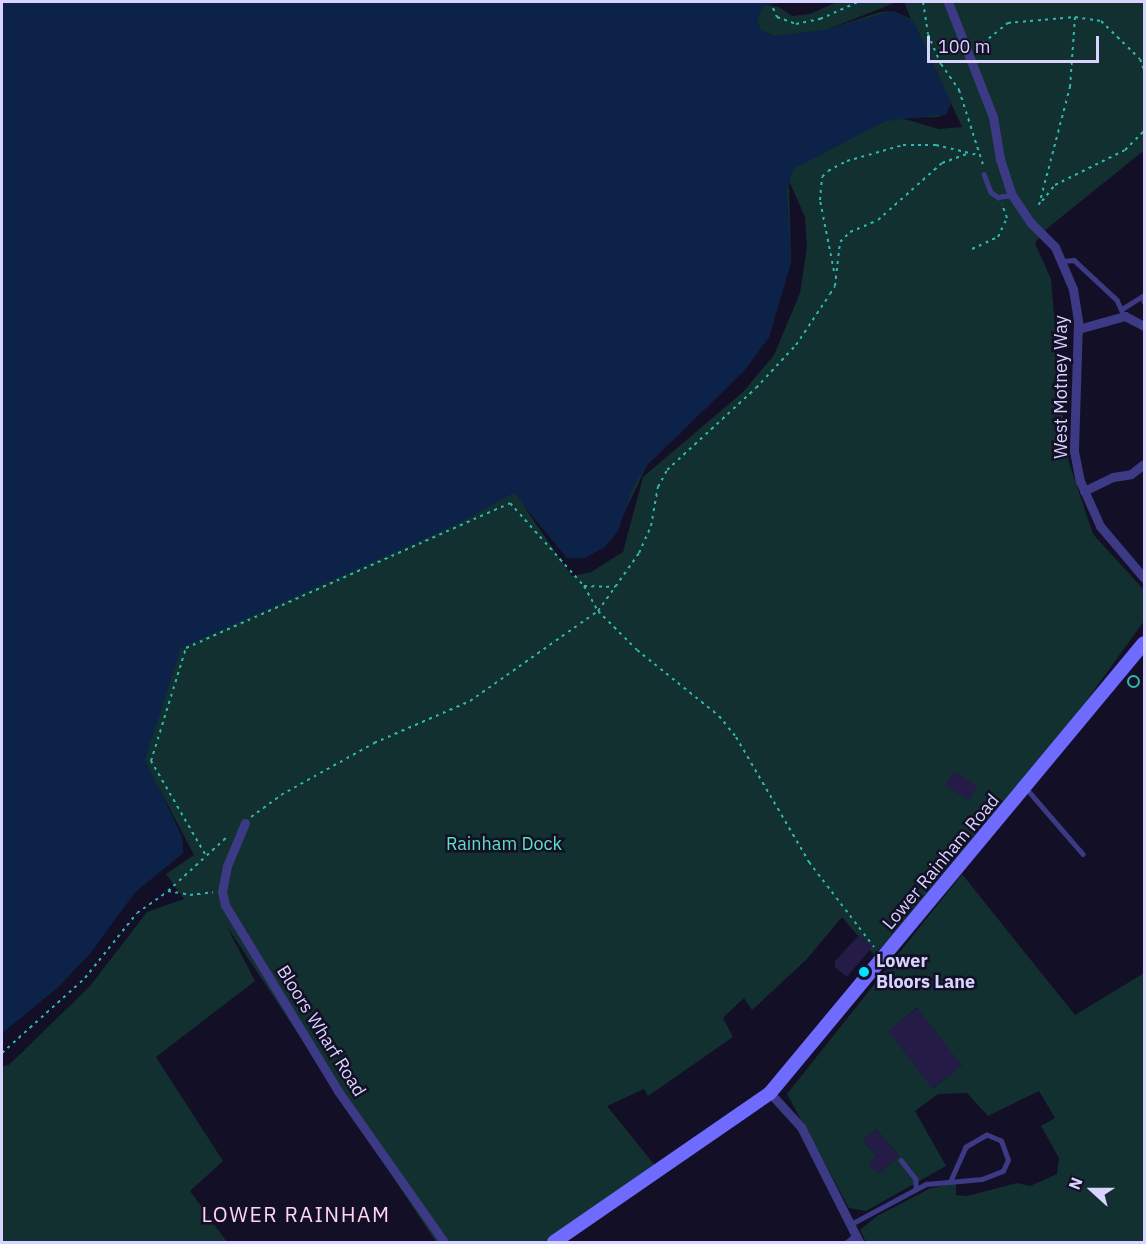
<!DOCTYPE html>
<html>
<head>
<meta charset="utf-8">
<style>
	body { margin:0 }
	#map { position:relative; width:1146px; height:1244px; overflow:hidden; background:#130f26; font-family:"IBM Plex Sans",sans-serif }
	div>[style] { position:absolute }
	.green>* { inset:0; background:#12302f }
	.water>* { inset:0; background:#0c2248 }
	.building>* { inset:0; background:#241b47 }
	.path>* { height:2px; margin-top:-1px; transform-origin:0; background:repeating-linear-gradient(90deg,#2fb8b0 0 3px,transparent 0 7.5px) }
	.path>.ring { margin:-1px; padding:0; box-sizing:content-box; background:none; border:2px solid #2fb8b0; border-radius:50% }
	.service>* { height:4.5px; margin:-2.25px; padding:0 2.25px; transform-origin:2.25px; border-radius:2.25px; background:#3d3a85 }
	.minor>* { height:9px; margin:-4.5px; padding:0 4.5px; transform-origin:4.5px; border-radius:4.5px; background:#3d3a85 }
	.secondary>* { height:14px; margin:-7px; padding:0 7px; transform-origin:7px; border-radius:7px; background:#6f6bff }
	.dots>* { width:16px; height:16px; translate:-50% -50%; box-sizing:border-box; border:3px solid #130f26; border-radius:50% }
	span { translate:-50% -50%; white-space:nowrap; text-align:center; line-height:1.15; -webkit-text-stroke:5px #130f26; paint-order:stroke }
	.street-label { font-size:18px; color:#d9d4ff }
	.park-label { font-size:18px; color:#5fe0c0 }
	.poi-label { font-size:18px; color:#d9d4ff; font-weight:700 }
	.left { translate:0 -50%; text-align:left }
	.quarter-label { font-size:21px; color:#ffd6f0; letter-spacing:1.5px }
	.frame { position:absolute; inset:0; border:3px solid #d9d4ff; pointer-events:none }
	.north { position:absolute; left:1062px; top:1160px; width:60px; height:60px; -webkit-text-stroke:4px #130f26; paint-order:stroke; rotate:291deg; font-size:16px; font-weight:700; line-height:24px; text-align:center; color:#d9d4ff }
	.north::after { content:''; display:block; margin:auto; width:21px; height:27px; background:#d9d4ff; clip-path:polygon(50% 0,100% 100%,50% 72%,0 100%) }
	.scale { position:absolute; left:927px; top:36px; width:172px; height:27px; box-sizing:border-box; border:3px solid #d9d4ff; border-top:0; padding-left:8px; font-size:18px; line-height:21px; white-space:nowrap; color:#d9d4ff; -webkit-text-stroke:4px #130f26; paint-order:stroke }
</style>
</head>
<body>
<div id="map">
	<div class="green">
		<div style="clip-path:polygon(evenodd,2px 2px,785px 2px,766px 5px,779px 7px,792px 16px,810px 14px,837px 2px,897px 2px,826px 30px,880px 12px,893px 11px,911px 19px,904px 2px,1144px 2px,1144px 154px,1142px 152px,1044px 231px,1035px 243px,1051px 279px,1066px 453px,1093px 534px,1144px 590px,1144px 621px,1082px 707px,913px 915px,874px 955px,842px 917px,806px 960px,752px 1010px,744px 998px,723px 1018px,733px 1037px,648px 1096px,644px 1089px,607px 1106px,657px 1168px,550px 1242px,436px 1242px,226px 925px,255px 981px,156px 1057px,223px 1161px,190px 1191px,227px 1242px,2px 1242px,2px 1066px,9px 1065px,90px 986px,147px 912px,184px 899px,166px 874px,194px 855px,159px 788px,182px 837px,183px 853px,135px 892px,88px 956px,57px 988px,2px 1033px,2px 2px,951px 103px,962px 127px,939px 129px,901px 118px,938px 117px,946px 114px,951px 103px,2px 2px,789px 181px,805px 217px,807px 247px,800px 293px,774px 355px,743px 392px,643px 477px,623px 552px,591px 572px,572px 576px,521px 502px,567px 558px,585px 558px,612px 539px,647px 465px,744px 371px,769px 337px,791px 262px,789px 181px)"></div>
		<div style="clip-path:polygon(evenodd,962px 874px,1075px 1015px,1144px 973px,1144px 1242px,866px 1242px,860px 1230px,877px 1216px,931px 1188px,956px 1183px,956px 1195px,967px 1196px,1017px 1183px,1030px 1186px,1057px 1174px,1059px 1158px,1041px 1126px,1055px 1118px,1039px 1091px,988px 1116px,967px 1093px,938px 1094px,915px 1111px,946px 1166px,866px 1211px,849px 1208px,787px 1094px,962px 874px,917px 1008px,961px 1066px,933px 1088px,889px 1031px,917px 1008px,962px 874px,876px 1129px,899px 1156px,878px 1174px,869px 1163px,877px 1156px,863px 1140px,876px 1129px)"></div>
	</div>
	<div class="water">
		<div style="clip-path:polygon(2px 2px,785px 2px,763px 6px,757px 21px,761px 30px,775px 36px,830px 29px,893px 11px,914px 22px,951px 102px,946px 114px,886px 121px,793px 169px,787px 191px,791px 262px,769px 337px,744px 371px,647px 465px,633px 487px,618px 531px,605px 547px,585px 558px,567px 558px,514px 493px,457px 524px,181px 648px,145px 760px,182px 837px,183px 853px,135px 892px,88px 956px,57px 988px,2px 1033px)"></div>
	</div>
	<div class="building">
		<div style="clip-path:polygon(954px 771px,977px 786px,969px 800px,945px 785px)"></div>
		<div style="clip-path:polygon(859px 935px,873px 946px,847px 977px,835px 967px,835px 961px)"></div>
		<div style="clip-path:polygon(918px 1008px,962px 1066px,932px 1088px,888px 1031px)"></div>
		<div style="clip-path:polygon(876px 1129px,899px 1156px,878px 1174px,868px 1163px,877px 1156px,863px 1140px)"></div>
	</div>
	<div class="path">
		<div style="left:923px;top:2px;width:32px;rotate:81deg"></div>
		<div style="left:928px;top:34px;width:33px;rotate:67deg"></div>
		<div style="left:941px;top:64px;width:32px;rotate:55deg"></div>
		<div style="left:959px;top:90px;width:82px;rotate:72.2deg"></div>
		<div style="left:773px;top:8px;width:10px;rotate:66deg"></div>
		<div style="left:777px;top:17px;width:20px;rotate:20deg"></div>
		<div style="left:796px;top:24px;width:25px;rotate:-12deg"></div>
		<div style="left:820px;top:19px;width:42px;rotate:-24.1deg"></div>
		<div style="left:977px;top:48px;width:40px;rotate:-39deg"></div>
		<div style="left:1008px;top:23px;width:67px;rotate:-5.1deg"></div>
		<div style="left:1042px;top:201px;width:21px;rotate:-51deg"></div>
		<div style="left:1055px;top:185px;width:78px;rotate:-26.6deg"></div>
		<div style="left:1125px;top:150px;width:27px;rotate:-45deg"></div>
		<div style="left:1039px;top:205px;width:122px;rotate:-75.3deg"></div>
		<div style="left:1070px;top:87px;width:70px;rotate:-85.9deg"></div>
		<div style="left:1075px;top:17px;width:26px;rotate:9deg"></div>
		<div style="left:1101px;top:21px;width:54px;rotate:44.3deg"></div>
		<div style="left:1140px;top:59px;width:12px;rotate:70deg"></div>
		<div style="left:972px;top:249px;width:29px;rotate:-25deg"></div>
		<div style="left:998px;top:237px;width:21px;rotate:-65deg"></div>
		<div style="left:1007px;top:218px;width:15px;rotate:-110deg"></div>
		<div style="left:834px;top:271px;width:72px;rotate:-101.2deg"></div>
		<div style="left:820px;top:200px;width:23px;rotate:-85deg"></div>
		<div style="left:822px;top:177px;width:8px;rotate:-45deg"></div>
		<div style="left:828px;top:171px;width:21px;rotate:-28deg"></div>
		<div style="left:847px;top:161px;width:58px;rotate:-15.9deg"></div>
		<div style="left:903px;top:145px;width:33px"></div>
		<div style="left:936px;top:145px;width:43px;rotate:13.4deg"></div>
		<div style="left:584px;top:586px;width:29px;rotate:61deg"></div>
		<div style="left:598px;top:611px;width:55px;rotate:45deg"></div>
		<div style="left:637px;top:650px;width:105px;rotate:38.8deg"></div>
		<div style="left:719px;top:716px;width:27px;rotate:51deg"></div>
		<div style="left:736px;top:737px;width:145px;rotate:59.7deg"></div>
		<div style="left:809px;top:862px;width:107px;rotate:52.6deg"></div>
		<div class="ring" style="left:1127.5px;top:675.5px;width:9px;height:9px"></div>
		<div style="left:251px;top:817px;width:37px;rotate:-36deg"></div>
		<div style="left:281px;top:795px;width:107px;rotate:-29.2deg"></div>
		<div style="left:374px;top:743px;width:105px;rotate:-23.6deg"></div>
		<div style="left:470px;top:701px;width:156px;rotate:-35.1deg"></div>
		<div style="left:598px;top:611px;width:71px;rotate:-54.7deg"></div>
		<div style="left:639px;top:553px;width:30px;rotate:-66deg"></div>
		<div style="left:651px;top:526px;width:40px;rotate:-80deg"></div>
		<div style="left:658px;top:487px;width:19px;rotate:-62deg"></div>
		<div style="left:667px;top:470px;width:121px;rotate:-42.7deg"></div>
		<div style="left:756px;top:388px;width:59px;rotate:-47.1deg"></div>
		<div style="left:796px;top:345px;width:61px;rotate:-56.3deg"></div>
		<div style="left:830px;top:294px;width:9px;rotate:-58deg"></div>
		<div style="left:835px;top:286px;width:44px;rotate:-83.5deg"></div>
		<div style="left:840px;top:242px;width:14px;rotate:-45deg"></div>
		<div style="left:850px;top:232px;width:30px;rotate:-23deg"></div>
		<div style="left:878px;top:220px;width:86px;rotate:-41.7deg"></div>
		<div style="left:942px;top:163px;width:27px;rotate:-20deg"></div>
		<div style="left:205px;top:854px;width:108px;rotate:-120.1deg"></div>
		<div style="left:151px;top:761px;width:118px;rotate:-72.8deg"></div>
		<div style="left:186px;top:648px;width:355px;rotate:-24.1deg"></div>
		<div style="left:510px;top:503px;width:111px;rotate:48.3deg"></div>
		<div style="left:584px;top:586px;width:31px;rotate:2deg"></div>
		<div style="left:168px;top:891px;width:22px;rotate:10deg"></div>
		<div style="left:190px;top:895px;width:23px;rotate:-7deg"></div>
		<div style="left:2px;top:1053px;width:112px;rotate:-42.1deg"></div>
		<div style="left:85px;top:978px;width:83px;rotate:-51.3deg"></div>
		<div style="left:137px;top:913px;width:38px;rotate:-35deg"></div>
		<div style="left:168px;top:891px;width:81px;rotate:-42.5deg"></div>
	</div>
	<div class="service">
		<div style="left:984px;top:174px;width:19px;rotate:69deg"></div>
		<div style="left:991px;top:192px;width:9px;rotate:36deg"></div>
		<div style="left:998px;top:197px;width:14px;rotate:-8deg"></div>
		<div style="left:1062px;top:261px;width:12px;rotate:-5deg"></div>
		<div style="left:1074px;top:260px;width:59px;rotate:42.9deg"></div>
		<div style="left:1117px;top:300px;width:17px;rotate:66deg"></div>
		<div style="left:1122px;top:309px;width:25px;rotate:-32deg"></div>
		<div style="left:1143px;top:296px;width:5px;rotate:79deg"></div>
		<div style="left:1026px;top:788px;width:87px;rotate:49.2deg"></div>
		<div style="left:901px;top:1160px;width:24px;rotate:52deg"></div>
		<div style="left:916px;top:1179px;width:10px;rotate:90deg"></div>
		<div style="left:851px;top:1224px;width:85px;rotate:-28.1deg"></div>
		<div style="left:926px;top:1184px;width:56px;rotate:-5.1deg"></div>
		<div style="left:982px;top:1179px;width:22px;rotate:-21deg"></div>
		<div style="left:1003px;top:1171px;width:12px;rotate:-66deg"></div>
		<div style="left:1008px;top:1160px;width:20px;rotate:-110deg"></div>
		<div style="left:1001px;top:1141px;width:15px;rotate:-157deg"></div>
		<div style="left:987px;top:1135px;width:24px;rotate:150deg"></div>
		<div style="left:966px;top:1147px;width:36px;rotate:114deg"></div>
		<div style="left:847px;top:1242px;width:11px;rotate:-41deg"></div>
	</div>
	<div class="minor">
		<div style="left:948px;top:2px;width:123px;rotate:68.6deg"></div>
		<div style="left:993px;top:117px;width:43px;rotate:80.5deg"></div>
		<div style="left:1000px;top:159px;width:38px;rotate:72deg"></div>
		<div style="left:1012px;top:195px;width:34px;rotate:56deg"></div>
		<div style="left:1031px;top:223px;width:34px;rotate:45deg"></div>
		<div style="left:1055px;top:247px;width:46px;rotate:66.8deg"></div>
		<div style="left:1073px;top:289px;width:33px;rotate:81deg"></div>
		<div style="left:1078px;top:322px;width:129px;rotate:91.8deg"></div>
		<div style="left:1074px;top:451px;width:31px;rotate:79deg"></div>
		<div style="left:1080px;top:481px;width:49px;rotate:66deg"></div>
		<div style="left:1100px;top:526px;width:68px;rotate:49.8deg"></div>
		<div style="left:1078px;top:329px;width:49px;rotate:-15.5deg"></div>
		<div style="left:1125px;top:316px;width:21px;rotate:28deg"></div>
		<div style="left:1084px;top:491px;width:32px;rotate:-26deg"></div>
		<div style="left:1113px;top:477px;width:18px;rotate:-9deg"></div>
		<div style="left:1131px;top:474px;width:16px;rotate:-38deg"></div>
		<div style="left:245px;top:823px;width:47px;rotate:112.7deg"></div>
		<div style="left:227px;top:866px;width:25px;rotate:101deg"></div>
		<div style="left:222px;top:891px;width:14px;rotate:78deg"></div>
		<div style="left:225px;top:905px;width:218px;rotate:58.7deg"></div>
		<div style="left:338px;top:1091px;width:184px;rotate:54.9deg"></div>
		<div style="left:770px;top:1093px;width:46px;rotate:47.6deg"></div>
		<div style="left:801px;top:1127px;width:129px;rotate:63.2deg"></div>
	</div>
	<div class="secondary">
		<div style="left:554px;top:1242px;width:262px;rotate:-34.6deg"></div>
		<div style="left:770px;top:1093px;width:585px;rotate:-50.27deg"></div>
	</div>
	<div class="dots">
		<div style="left:864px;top:972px;background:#00e5ff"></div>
	</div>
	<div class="street-label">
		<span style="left:1061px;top:387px;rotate:-90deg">West Motney Way</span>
		<span style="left:941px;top:862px;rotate:-50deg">Lower Rainham Road</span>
		<span style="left:321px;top:1031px;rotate:58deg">Bloors Wharf Road</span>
	</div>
	<div class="park-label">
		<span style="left:504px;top:844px">Rainham Dock</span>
	</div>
	<div class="poi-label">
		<span class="left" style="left:876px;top:972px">Lower<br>Bloors Lane</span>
	</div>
	<div class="quarter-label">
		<span style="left:296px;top:1214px">LOWER RAINHAM</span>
	</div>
	<div class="frame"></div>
	<div class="north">N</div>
	<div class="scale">100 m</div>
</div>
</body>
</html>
